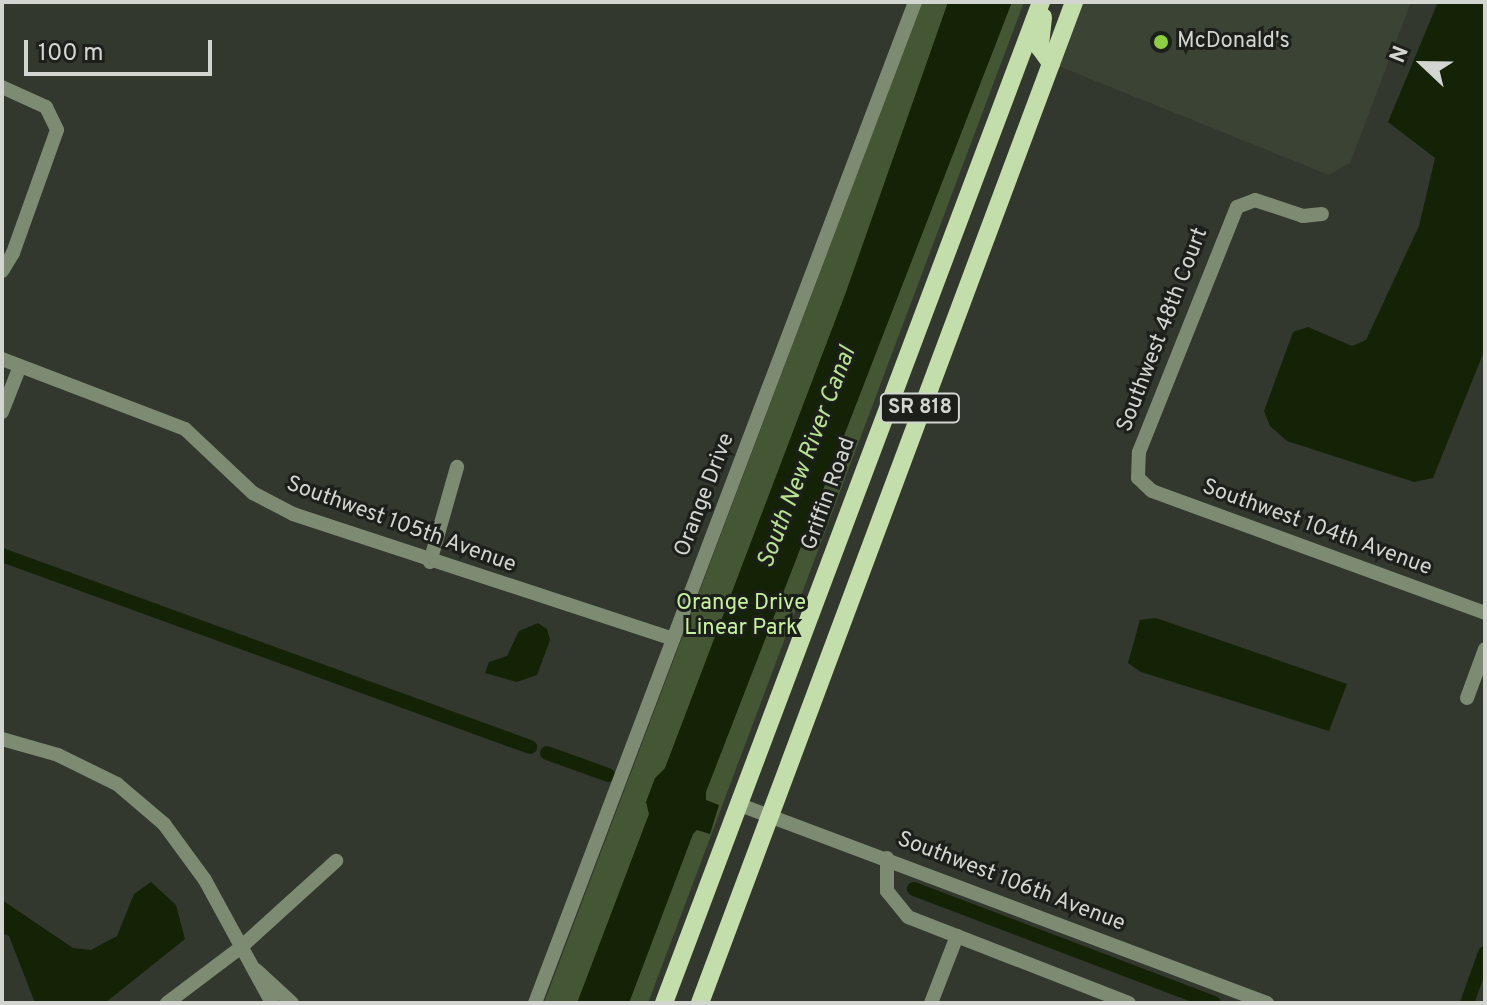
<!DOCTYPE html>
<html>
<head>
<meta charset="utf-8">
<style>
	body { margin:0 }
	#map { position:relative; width:1487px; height:1005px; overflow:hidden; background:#33382f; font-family:Overpass,sans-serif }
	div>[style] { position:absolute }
	.built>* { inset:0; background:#3b4334 }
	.green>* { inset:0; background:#455635 }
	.water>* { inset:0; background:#142205 }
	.canal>* { height:14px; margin:-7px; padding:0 7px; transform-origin:7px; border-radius:7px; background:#142205 }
	.minor>* { height:14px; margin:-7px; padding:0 7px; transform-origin:7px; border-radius:7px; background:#7d8b72 }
	.major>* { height:18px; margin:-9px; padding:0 9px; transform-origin:9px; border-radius:9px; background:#c3deab }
	.dots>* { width:22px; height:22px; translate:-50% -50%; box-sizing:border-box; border:4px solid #1d1f1b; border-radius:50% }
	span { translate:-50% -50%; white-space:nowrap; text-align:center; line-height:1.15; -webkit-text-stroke:6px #1d1f1b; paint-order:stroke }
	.shield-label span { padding:2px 6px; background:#1d1f1b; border:2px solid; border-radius:6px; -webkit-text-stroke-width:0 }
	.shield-label { font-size:20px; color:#d2d5d0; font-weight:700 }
	.poi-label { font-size:22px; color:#d2d5d0 }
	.left { translate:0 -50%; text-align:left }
	.street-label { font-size:22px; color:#d2d5d0 }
	.park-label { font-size:22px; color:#c6f29e }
	.water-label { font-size:24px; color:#b8e38f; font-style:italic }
	.frame { position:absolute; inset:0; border:4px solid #d2d5d0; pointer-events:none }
	.north { position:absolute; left:1383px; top:24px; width:80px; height:80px; -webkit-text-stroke:6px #1d1f1b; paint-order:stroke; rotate:292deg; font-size:22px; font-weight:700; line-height:32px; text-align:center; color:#d2d5d0 }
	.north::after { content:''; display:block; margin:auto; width:28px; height:36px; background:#d2d5d0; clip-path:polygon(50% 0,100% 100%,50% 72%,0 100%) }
	.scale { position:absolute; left:24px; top:40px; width:188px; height:36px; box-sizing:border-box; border:4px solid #d2d5d0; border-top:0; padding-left:10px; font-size:24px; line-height:28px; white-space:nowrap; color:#d2d5d0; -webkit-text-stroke:6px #1d1f1b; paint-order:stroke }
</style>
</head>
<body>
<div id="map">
	<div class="built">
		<div style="clip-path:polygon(1076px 2px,1411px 2px,1350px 163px,1329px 175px,1051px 63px)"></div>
	</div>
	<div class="green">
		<div style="clip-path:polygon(922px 2px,1024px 2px,648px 1003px,544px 1003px)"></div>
	</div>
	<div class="water">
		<div style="clip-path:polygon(948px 2px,1012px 2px,706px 792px,706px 800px,719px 805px,710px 834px,697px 830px,693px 834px,629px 1003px,577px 1003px,649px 814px,646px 802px,655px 778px,665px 768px,846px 292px)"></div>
		<div style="clip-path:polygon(1438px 2px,1485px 2px,1485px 349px,1433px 478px,1414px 482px,1287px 441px,1270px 426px,1264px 411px,1293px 332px,1308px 327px,1352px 346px,1366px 340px,1419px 226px,1435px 158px,1388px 122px)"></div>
		<div style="clip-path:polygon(1156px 618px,1347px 684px,1329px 731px,1141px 672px,1128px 663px,1140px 620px)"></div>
		<div style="clip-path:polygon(538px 623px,547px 629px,550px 640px,537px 675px,517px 682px,485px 673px,489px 662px,507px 656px,519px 631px)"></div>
		<div style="clip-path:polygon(151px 882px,176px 905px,185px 939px,105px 1003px,35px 1003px,9px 936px,2px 933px,2px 900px,73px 948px,91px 950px,117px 936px,134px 894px)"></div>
	</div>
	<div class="canal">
		<div style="left:2px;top:555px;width:562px;rotate:19.98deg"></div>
		<div style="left:547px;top:753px;width:65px;rotate:19.8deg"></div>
		<div style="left:914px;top:889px;width:321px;rotate:20.8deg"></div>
		<div style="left:1467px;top:1003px;width:53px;rotate:-70.2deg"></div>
	</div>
	<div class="minor">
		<div style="left:2px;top:87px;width:48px;rotate:24.4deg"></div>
		<div style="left:46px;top:107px;width:25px;rotate:64deg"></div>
		<div style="left:57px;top:130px;width:131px;rotate:109.7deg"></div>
		<div style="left:13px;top:253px;width:21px;rotate:121deg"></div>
		<div style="left:2px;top:359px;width:196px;rotate:20.9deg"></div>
		<div style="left:185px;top:429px;width:93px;rotate:43.3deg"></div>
		<div style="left:253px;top:493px;width:45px;rotate:27.7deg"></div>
		<div style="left:293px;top:514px;width:400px;rotate:18.2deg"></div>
		<div style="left:2px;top:412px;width:49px;rotate:-68.6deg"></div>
		<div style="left:1138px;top:478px;width:26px;rotate:-88deg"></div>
		<div style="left:1139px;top:452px;width:264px;rotate:-68.2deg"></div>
		<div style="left:1237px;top:207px;width:19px;rotate:-21deg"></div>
		<div style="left:1255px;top:200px;width:51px;rotate:18.4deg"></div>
		<div style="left:1303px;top:216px;width:19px;rotate:-6deg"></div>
		<div style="left:1138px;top:478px;width:19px;rotate:43deg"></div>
		<div style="left:1152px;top:491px;width:355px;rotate:20.1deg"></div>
		<div style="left:430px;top:562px;width:99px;rotate:-74.1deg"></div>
		<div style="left:1467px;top:698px;width:52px;rotate:-69.8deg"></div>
		<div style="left:2px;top:739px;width:58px;rotate:15.9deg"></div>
		<div style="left:58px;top:755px;width:66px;rotate:26.2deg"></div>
		<div style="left:117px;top:784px;width:62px;rotate:40.4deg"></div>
		<div style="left:164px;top:824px;width:69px;rotate:53.8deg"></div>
		<div style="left:205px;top:880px;width:140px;rotate:61.4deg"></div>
		<div style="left:740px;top:805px;width:563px;rotate:20.59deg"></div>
		<div style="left:887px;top:858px;width:33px;rotate:90deg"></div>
		<div style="left:887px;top:891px;width:33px;rotate:51deg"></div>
		<div style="left:908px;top:917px;width:237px;rotate:21.3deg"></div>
		<div style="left:256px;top:970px;width:49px;rotate:42.5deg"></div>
		<div style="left:167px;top:1003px;width:91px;rotate:-37deg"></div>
		<div style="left:240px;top:948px;width:130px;rotate:-42.2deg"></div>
		<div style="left:535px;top:1003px;width:1071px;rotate:-69.21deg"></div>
		<div style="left:931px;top:1003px;width:72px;rotate:-68.8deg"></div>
	</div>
	<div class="major">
		<div style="left:1043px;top:17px;width:31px;rotate:96deg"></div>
		<div style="left:1040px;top:48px;width:19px;rotate:54deg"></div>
		<div style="left:664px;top:1003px;width:1070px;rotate:-69.36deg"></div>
		<div style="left:700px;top:1003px;width:1069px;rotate:-69.51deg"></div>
	</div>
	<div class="dots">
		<div style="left:1161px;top:42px;background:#8ece43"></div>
	</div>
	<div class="shield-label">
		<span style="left:920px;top:408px">SR 818</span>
	</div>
	<div class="poi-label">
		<span class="left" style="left:1177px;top:42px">McDonald's</span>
	</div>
	<div class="street-label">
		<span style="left:1163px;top:330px;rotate:-69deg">Southwest 48th Court</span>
		<span style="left:829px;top:494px;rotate:-70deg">Griffin Road</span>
		<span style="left:705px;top:495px;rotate:-69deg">Orange Drive</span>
		<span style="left:401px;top:525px;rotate:20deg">Southwest 105th Avenue</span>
		<span style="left:1317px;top:528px;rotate:20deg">Southwest 104th Avenue</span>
		<span style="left:1011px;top:882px;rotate:21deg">Southwest 106th Avenue</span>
	</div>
	<div class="park-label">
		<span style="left:741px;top:616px">Orange Drive<br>Linear Park</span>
	</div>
	<div class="water-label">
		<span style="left:808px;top:458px;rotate:-69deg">South New River Canal</span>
	</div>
	<div class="frame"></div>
	<div class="north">N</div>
	<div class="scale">100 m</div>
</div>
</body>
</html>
